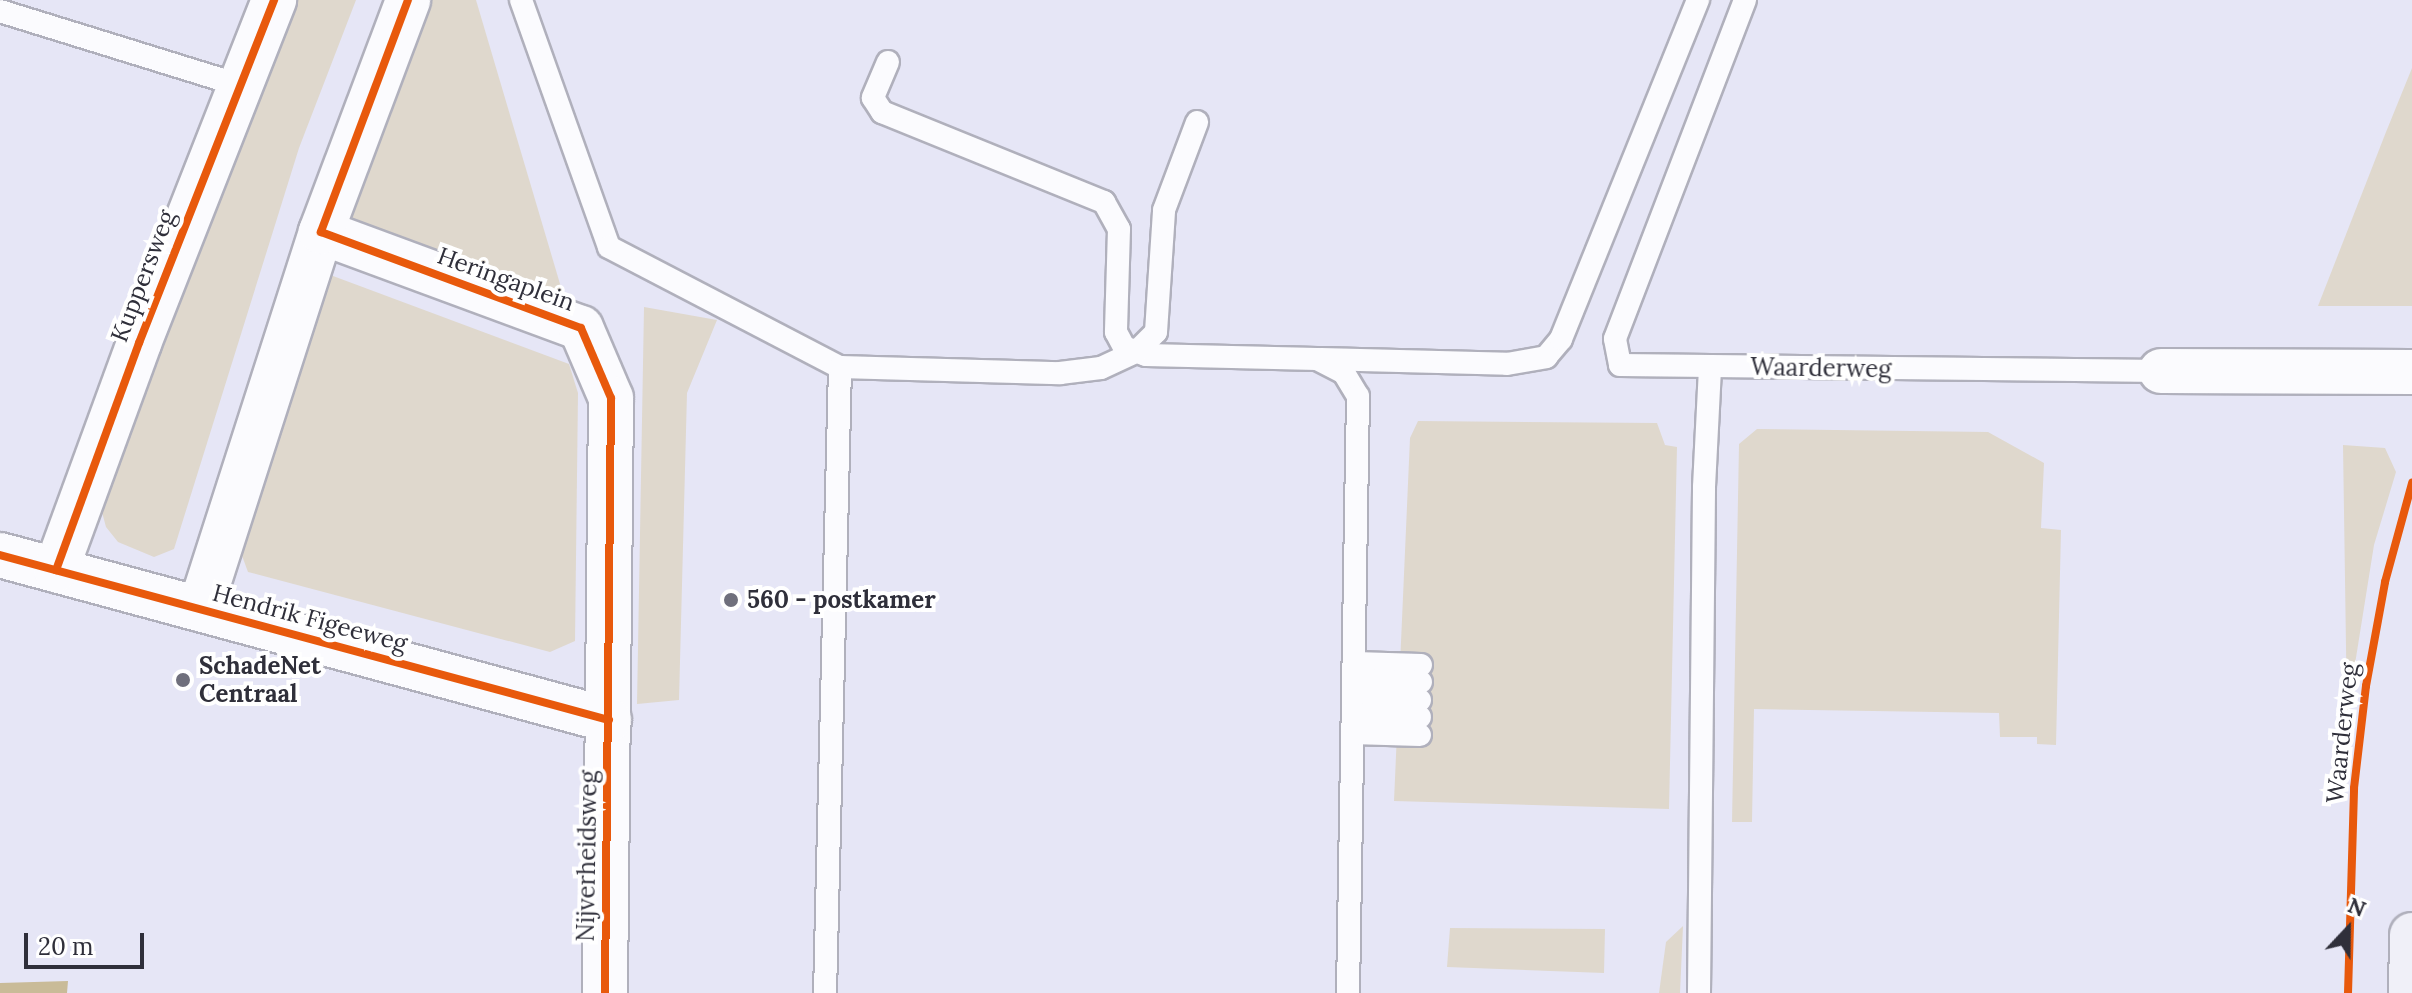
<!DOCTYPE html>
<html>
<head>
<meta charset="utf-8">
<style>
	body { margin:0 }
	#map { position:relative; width:2412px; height:993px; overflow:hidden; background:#e6e6f6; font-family:Lora,serif }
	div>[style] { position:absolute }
	.green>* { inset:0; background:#dfd8cd }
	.water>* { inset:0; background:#c9bb98 }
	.roads { filter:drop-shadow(2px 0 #b0b0bc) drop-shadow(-2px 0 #b0b0bc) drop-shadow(0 2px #b0b0bc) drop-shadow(0 -2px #b0b0bc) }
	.service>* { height:22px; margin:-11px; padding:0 11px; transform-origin:11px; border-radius:11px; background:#fbfbfe }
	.minor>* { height:44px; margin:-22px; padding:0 22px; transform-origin:22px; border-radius:22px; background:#fbfbfe }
	.primary>* { height:44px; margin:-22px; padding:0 22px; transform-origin:22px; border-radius:22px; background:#f0f0f8 }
	.cycleway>* { height:8px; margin:-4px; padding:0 4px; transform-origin:4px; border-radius:4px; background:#e8590c }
	.dots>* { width:22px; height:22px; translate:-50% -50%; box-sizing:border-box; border:4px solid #fff; border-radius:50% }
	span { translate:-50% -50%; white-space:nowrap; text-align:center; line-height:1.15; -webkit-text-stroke:8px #fff; paint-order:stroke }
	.street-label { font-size:24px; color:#2f2f3a }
	.poi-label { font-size:24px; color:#2f2f3a; font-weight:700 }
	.left { translate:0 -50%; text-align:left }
	.north { position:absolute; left:2308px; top:889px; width:80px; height:80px; -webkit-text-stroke:6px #fff; paint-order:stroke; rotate:22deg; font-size:22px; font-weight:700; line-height:32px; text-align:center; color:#2f2f3a }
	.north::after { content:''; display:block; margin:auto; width:28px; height:36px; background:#2f2f3a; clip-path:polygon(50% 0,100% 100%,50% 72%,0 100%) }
	.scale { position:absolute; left:24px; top:933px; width:120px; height:36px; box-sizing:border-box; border:4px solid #2f2f3a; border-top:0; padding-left:10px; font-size:24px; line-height:28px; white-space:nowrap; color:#2f2f3a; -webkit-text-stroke:6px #fff; paint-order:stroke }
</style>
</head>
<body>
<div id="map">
	<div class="green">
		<div style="clip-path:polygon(290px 0,356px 0,299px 148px,174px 549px,154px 557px,118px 542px,106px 527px,99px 501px)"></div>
		<div style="clip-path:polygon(416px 0,476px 0,563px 294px,346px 219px)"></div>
		<div style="clip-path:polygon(2412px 68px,2412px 306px,2318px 306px,2386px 132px)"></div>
		<div style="clip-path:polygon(325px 273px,569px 364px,578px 393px,575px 641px,550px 652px,248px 572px,238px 545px)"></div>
		<div style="clip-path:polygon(644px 307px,717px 320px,687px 393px,679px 700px,637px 704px)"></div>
		<div style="clip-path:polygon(1418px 421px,1657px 423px,1665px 445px,1677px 447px,1669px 809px,1394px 801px,1410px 438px)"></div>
		<div style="clip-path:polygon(1757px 429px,1988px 432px,2044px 463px,2041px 528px,2061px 530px,2056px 745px,2037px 744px,2037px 737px,2000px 737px,1999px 713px,1754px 709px,1752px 822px,1732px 822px,1739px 444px)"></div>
		<div style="clip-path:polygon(2343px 445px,2385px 448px,2396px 472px,2374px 545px,2347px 714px)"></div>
		<div style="clip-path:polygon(1683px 926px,1680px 993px,1659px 993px,1666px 942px)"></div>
		<div style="clip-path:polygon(1450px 928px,1605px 929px,1604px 973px,1447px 967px)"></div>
	</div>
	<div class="water">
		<div style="clip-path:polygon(68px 981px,67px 993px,0 993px,0 983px)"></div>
	</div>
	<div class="roads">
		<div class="service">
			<div style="left:521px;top:0;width:262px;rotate:70.4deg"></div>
			<div style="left:609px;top:247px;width:260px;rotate:27.5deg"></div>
			<div style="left:840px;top:367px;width:626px;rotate:91.37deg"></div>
			<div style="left:1745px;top:0;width:363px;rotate:111deg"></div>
			<div style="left:1615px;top:339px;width:26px;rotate:79deg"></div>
			<div style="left:1620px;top:365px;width:541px;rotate:0.64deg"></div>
			<div style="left:0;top:11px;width:250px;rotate:17.2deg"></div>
			<div style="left:888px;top:62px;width:39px;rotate:113deg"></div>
			<div style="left:873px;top:98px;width:17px;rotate:57deg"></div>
			<div style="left:882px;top:112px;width:240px;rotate:22.1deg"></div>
			<div style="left:1104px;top:202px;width:31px;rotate:61deg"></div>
			<div style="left:1119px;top:229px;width:103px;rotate:91.7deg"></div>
			<div style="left:1116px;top:332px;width:17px;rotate:62deg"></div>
			<div style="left:1124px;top:347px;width:23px;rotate:20deg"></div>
			<div style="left:1146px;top:355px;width:171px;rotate:1.3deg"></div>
			<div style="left:1317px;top:359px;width:30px;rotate:27deg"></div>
			<div style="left:1344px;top:373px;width:27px;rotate:59deg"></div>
			<div style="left:1358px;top:396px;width:597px;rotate:90.96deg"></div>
			<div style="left:1321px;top:359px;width:186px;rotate:1.5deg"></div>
			<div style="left:1507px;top:364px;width:40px;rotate:-10deg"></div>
			<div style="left:1546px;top:357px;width:23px;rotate:-50deg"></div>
			<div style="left:1561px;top:339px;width:366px;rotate:-68deg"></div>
			<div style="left:840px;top:367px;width:220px;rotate:1.6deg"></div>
			<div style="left:1060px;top:373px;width:41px;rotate:-7deg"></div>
			<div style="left:1101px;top:368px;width:38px;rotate:-25deg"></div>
			<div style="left:1136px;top:352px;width:28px;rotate:-45deg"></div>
			<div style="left:1156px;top:332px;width:122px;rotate:-86.2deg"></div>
			<div style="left:1164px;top:210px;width:94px;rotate:-69.4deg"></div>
			<div style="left:1355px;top:663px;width:66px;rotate:1.7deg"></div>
			<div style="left:1354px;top:680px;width:67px;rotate:1.7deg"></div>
			<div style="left:1354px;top:699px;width:66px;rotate:0.9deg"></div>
			<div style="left:1353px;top:714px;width:67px;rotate:2.6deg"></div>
			<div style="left:1352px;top:733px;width:68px;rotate:1.7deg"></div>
			<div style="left:1699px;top:993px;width:506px;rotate:-89.43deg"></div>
			<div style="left:1704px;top:487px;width:120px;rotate:-87.1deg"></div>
		</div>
		<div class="minor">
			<div style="left:321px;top:232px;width:277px;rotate:20.3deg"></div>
			<div style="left:581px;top:328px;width:76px;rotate:66.8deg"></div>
			<div style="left:611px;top:398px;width:595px;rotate:90.58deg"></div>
			<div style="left:2161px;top:371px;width:251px;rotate:0.2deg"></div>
			<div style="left:0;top:555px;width:631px;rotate:15.16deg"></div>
			<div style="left:56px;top:570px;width:242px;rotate:-69.9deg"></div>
			<div style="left:139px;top:343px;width:369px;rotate:-68.5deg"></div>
			<div style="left:200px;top:609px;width:396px;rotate:-72.2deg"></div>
			<div style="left:321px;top:232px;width:248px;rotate:-69.4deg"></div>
		</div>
		<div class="primary">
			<div style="left:2411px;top:993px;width:58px;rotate:-89deg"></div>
		</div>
	</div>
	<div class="cycleway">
		<div style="left:408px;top:0;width:248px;rotate:110.6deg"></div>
		<div style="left:321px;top:232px;width:277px;rotate:20.3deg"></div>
		<div style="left:581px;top:328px;width:76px;rotate:66.8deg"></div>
		<div style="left:611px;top:398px;width:595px;rotate:90.58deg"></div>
		<div style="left:0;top:555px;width:631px;rotate:15.16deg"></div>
		<div style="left:56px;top:570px;width:242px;rotate:-69.9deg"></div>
		<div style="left:139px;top:343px;width:369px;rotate:-68.5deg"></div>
		<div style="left:2348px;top:993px;width:205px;rotate:-88.3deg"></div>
		<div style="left:2354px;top:788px;width:103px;rotate:-83.3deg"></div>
		<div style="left:2366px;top:686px;width:106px;rotate:-79.6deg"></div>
		<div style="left:2385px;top:582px;width:103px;rotate:-74.7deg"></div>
	</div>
	<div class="dots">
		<div style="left:731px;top:600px;background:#6f6f7c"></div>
		<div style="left:183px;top:680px;background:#6f6f7c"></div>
	</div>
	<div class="street-label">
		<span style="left:143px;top:276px;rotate:-69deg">Kuppersweg</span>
		<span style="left:506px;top:279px;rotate:20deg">Heringaplein</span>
		<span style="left:1821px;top:368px;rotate:1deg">Waarderweg</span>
		<span style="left:310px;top:618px;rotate:15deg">Hendrik Figeeweg</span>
		<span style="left:2342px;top:733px;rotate:-84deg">Waarderweg</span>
		<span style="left:587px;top:856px;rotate:-89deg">Nijverheidsweg</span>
	</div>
	<div class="poi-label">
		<span class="left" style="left:747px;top:600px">560 - postkamer</span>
		<span class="left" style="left:199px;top:680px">SchadeNet<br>Centraal</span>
	</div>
	<div class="north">N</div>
	<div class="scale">20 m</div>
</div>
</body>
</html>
